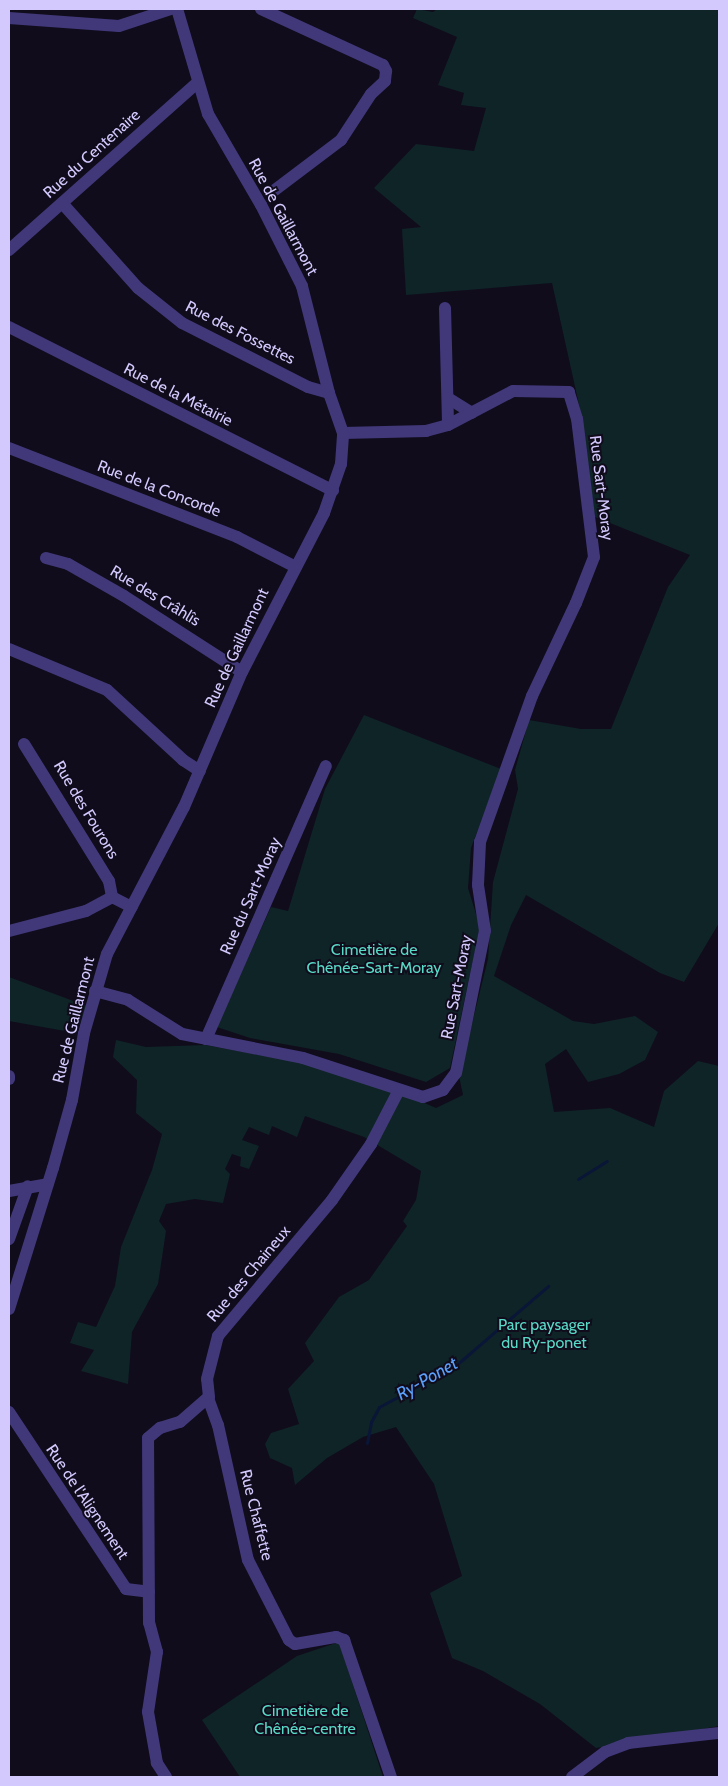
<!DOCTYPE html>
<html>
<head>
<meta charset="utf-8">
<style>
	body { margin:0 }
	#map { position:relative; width:728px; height:1786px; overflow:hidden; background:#100c1c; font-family:Cabin,sans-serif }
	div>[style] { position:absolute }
	.green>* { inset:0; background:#0f2426 }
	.stream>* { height:3px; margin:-1.5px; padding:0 1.5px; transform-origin:1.5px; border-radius:1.5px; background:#0a1637 }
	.minor>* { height:12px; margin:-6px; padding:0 6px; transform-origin:6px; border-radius:6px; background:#41387a }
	span { translate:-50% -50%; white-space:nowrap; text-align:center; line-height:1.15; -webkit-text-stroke:4px #100c1c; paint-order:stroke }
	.street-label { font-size:16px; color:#d4c9fd }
	.park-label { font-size:16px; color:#58dac7 }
	.water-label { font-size:18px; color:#5a9ffa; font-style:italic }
	.frame { position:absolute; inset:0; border:10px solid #d4c9fd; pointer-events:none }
</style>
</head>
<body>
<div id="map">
	<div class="green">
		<div style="clip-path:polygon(417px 9px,433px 12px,437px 9px,719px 9px,719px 923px,684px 982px,660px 973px,526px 895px,511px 925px,494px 976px,573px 1021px,594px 1024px,635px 1016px,658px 1032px,645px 1060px,619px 1074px,588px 1082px,566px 1049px,545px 1064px,554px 1112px,610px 1108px,654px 1127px,664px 1091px,698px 1061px,719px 1066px,719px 1726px,596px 1748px,540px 1704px,483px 1671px,452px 1658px,430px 1593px,462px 1576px,434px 1484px,396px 1427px,363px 1437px,327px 1458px,295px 1485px,292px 1468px,270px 1458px,265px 1444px,271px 1433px,299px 1424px,288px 1389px,314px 1361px,305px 1343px,339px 1297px,369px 1280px,407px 1226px,403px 1221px,416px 1200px,421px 1171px,364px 1137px,305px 1116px,297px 1137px,272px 1126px,269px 1135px,249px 1127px,242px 1140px,259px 1146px,249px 1169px,240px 1166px,241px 1157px,232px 1154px,225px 1169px,230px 1174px,223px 1203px,195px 1199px,166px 1204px,159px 1221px,166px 1231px,158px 1284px,132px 1332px,128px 1384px,81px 1371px,94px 1350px,70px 1343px,78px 1322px,96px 1327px,115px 1286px,121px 1247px,152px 1170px,162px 1134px,136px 1113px,137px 1080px,113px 1057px,116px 1040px,146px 1047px,205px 1045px,303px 1063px,406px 1095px,436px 1108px,463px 1095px,459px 1076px,488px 959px,493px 882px,518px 789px,515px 770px,529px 720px,581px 729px,611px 729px,668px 587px,690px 555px,595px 517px,580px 409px,552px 283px,406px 295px,402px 229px,421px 227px,374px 188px,416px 144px,474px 151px,486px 108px,461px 105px,464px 93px,438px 85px,457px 37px,413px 18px)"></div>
		<div style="clip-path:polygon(364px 715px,501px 769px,471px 848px,468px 888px,480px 927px,450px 1068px,426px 1082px,339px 1054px,250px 1038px,217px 1027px,271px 907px,288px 911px,325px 789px)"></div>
		<div style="clip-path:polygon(9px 977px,87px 1006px,76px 1033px,9px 1021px)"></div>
		<div style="clip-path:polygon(339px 1642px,383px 1777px,240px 1777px,202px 1720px,297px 1656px)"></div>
	</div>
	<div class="stream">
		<div style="left:578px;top:1179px;width:34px;rotate:-32deg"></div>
		<div style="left:367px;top:1443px;width:21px;rotate:-79deg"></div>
		<div style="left:371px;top:1422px;width:17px;rotate:-62deg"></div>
		<div style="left:379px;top:1407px;width:86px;rotate:-28.3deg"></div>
		<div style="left:455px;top:1366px;width:123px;rotate:-40.7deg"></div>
	</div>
	<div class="minor">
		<div style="left:261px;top:9px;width:134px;rotate:24.7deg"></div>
		<div style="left:383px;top:65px;width:7px;rotate:63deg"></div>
		<div style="left:386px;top:71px;width:10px;rotate:96deg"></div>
		<div style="left:385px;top:81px;width:19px;rotate:137deg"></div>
		<div style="left:371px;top:94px;width:55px;rotate:123.1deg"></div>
		<div style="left:341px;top:140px;width:83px;rotate:142.9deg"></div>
		<div style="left:9px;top:18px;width:110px;rotate:4.2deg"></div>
		<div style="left:119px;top:26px;width:55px;rotate:-18.1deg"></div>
		<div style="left:62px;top:203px;width:114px;rotate:48.2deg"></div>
		<div style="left:138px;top:288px;width:56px;rotate:38.5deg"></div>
		<div style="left:182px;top:323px;width:141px;rotate:26.9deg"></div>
		<div style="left:308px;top:387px;width:22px;rotate:16deg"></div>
		<div style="left:9px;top:250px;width:251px;rotate:-41.6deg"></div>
		<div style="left:445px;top:308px;width:117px;rotate:88.5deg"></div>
		<div style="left:9px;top:327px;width:363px;rotate:26.8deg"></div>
		<div style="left:448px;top:398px;width:28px;rotate:32deg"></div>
		<div style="left:9px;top:448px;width:245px;rotate:21.3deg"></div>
		<div style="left:237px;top:537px;width:64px;rotate:27deg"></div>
		<div style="left:46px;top:558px;width:23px;rotate:15deg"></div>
		<div style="left:68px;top:564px;width:64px;rotate:29.7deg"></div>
		<div style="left:124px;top:596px;width:140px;rotate:32.8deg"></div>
		<div style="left:9px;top:649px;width:106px;rotate:22.7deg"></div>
		<div style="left:107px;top:690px;width:103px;rotate:42.6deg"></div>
		<div style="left:183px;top:760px;width:20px;rotate:33deg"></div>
		<div style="left:24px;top:744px;width:161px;rotate:58.2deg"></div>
		<div style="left:109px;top:881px;width:16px;rotate:79deg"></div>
		<div style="left:9px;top:931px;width:80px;rotate:-14.6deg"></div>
		<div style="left:86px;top:911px;width:30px;rotate:-28deg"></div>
		<div style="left:112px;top:897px;width:22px;rotate:27deg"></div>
		<div style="left:95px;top:991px;width:34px;rotate:15deg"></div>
		<div style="left:128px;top:1000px;width:64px;rotate:32.2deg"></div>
		<div style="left:182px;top:1034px;width:123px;rotate:11.2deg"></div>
		<div style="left:303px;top:1058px;width:126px;rotate:18deg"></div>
		<div style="left:423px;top:1097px;width:21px;rotate:-19deg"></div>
		<div style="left:443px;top:1090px;width:21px;rotate:-53deg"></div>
		<div style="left:456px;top:1073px;width:145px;rotate:-78.5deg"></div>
		<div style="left:485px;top:931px;width:47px;rotate:-98.7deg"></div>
		<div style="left:478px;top:885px;width:43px;rotate:-87.3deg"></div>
		<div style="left:480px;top:842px;width:155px;rotate:-70.4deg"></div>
		<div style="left:532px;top:696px;width:103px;rotate:-64.7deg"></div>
		<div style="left:576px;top:603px;width:49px;rotate:-68.6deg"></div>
		<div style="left:594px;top:557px;width:139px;rotate:-97deg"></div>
		<div style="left:577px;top:419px;width:28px;rotate:-107deg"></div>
		<div style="left:569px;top:392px;width:56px;rotate:-179deg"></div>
		<div style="left:513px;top:391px;width:73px;rotate:152.4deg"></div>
		<div style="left:448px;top:425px;width:23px;rotate:165deg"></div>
		<div style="left:426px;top:431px;width:83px;rotate:178.6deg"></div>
		<div style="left:206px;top:1039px;width:298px;rotate:-66.3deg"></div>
		<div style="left:9px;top:1076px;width:3px;rotate:90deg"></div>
		<div style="left:9px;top:1191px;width:39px;rotate:-10deg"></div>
		<div style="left:9px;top:1239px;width:56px;rotate:-70.3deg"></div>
		<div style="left:9px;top:1309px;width:148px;rotate:-72.7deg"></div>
		<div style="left:53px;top:1168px;width:71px;rotate:-74.4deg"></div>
		<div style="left:72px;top:1100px;width:68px;rotate:-79.8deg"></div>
		<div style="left:84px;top:1033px;width:82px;rotate:-73.8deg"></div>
		<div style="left:107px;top:954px;width:166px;rotate:-62.4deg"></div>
		<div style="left:184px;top:807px;width:147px;rotate:-66.8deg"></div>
		<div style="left:242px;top:672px;width:179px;rotate:-62.7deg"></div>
		<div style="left:324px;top:513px;width:52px;rotate:-70.9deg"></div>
		<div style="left:341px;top:464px;width:31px;rotate:-86deg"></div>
		<div style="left:343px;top:433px;width:42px;rotate:-109.3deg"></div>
		<div style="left:329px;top:393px;width:110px;rotate:-104.2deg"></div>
		<div style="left:302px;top:286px;width:91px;rotate:-116.8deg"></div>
		<div style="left:261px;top:205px;width:105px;rotate:-120.2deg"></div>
		<div style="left:208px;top:114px;width:109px;rotate:-106.4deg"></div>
		<div style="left:208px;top:1398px;width:29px;rotate:70deg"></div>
		<div style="left:218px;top:1425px;width:138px;rotate:77.5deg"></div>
		<div style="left:248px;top:1560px;width:90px;rotate:62.9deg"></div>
		<div style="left:289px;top:1640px;width:7px;rotate:34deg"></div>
		<div style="left:295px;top:1644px;width:42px;rotate:-9.7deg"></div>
		<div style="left:336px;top:1637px;width:9px;rotate:21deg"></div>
		<div style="left:344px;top:1640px;width:145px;rotate:71.1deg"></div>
		<div style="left:9px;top:1412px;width:212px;rotate:56.5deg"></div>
		<div style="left:126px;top:1589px;width:23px;rotate:7deg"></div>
		<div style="left:166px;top:1777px;width:17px;rotate:-123deg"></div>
		<div style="left:157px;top:1763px;width:52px;rotate:-100deg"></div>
		<div style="left:148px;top:1712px;width:61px;rotate:-81.5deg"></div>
		<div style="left:157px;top:1652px;width:30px;rotate:-105deg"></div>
		<div style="left:149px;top:1623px;width:185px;rotate:-90.3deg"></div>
		<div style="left:148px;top:1438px;width:16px;rotate:-40deg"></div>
		<div style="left:160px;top:1428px;width:21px;rotate:-17deg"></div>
		<div style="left:180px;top:1422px;width:38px;rotate:-41deg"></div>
		<div style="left:209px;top:1397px;width:18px;rotate:-96deg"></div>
		<div style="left:207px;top:1379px;width:44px;rotate:-75.7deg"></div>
		<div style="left:218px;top:1336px;width:177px;rotate:-50deg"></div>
		<div style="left:332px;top:1200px;width:68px;rotate:-55.1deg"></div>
		<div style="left:371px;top:1144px;width:61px;rotate:-62.6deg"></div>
		<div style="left:572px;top:1777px;width:41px;rotate:-37.1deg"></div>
		<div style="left:605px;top:1752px;width:25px;rotate:-21deg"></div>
		<div style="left:628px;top:1743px;width:92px;rotate:-6.3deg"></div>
	</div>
	<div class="street-label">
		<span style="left:92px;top:154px;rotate:-42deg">Rue du Centenaire</span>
		<span style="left:283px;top:217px;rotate:62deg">Rue de Gaillarmont</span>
		<span style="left:240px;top:333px;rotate:27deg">Rue des Fossettes</span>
		<span style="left:178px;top:395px;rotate:27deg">Rue de la Métairie</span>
		<span style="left:601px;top:488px;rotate:83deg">Rue Sart-Moray</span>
		<span style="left:159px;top:489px;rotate:21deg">Rue de la Concorde</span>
		<span style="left:155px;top:596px;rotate:31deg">Rue des Crâhlîs</span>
		<span style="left:237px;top:648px;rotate:-65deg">Rue de Gaillarmont</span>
		<span style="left:86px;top:810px;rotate:59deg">Rue des Fourons</span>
		<span style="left:251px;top:896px;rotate:-66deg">Rue du Sart-Moray</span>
		<span style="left:457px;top:987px;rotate:-79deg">Rue Sart-Moray</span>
		<span style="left:74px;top:1020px;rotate:-76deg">Rue de Gaillarmont</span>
		<span style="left:249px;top:1274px;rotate:-50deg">Rue des Chaineux</span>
		<span style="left:87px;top:1502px;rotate:56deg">Rue de l'Alignement</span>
		<span style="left:256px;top:1515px;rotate:76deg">Rue Chaffette</span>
	</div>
	<div class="park-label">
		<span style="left:374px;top:959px">Cimetière de<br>Chênée-Sart-Moray</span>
		<span style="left:544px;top:1334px">Parc paysager<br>du Ry-ponet</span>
		<span style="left:305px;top:1720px">Cimetière de<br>Chênée-centre</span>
	</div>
	<div class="water-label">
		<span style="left:427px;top:1379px;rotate:-30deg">Ry-Ponet</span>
	</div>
	<div class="frame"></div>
</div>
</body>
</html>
